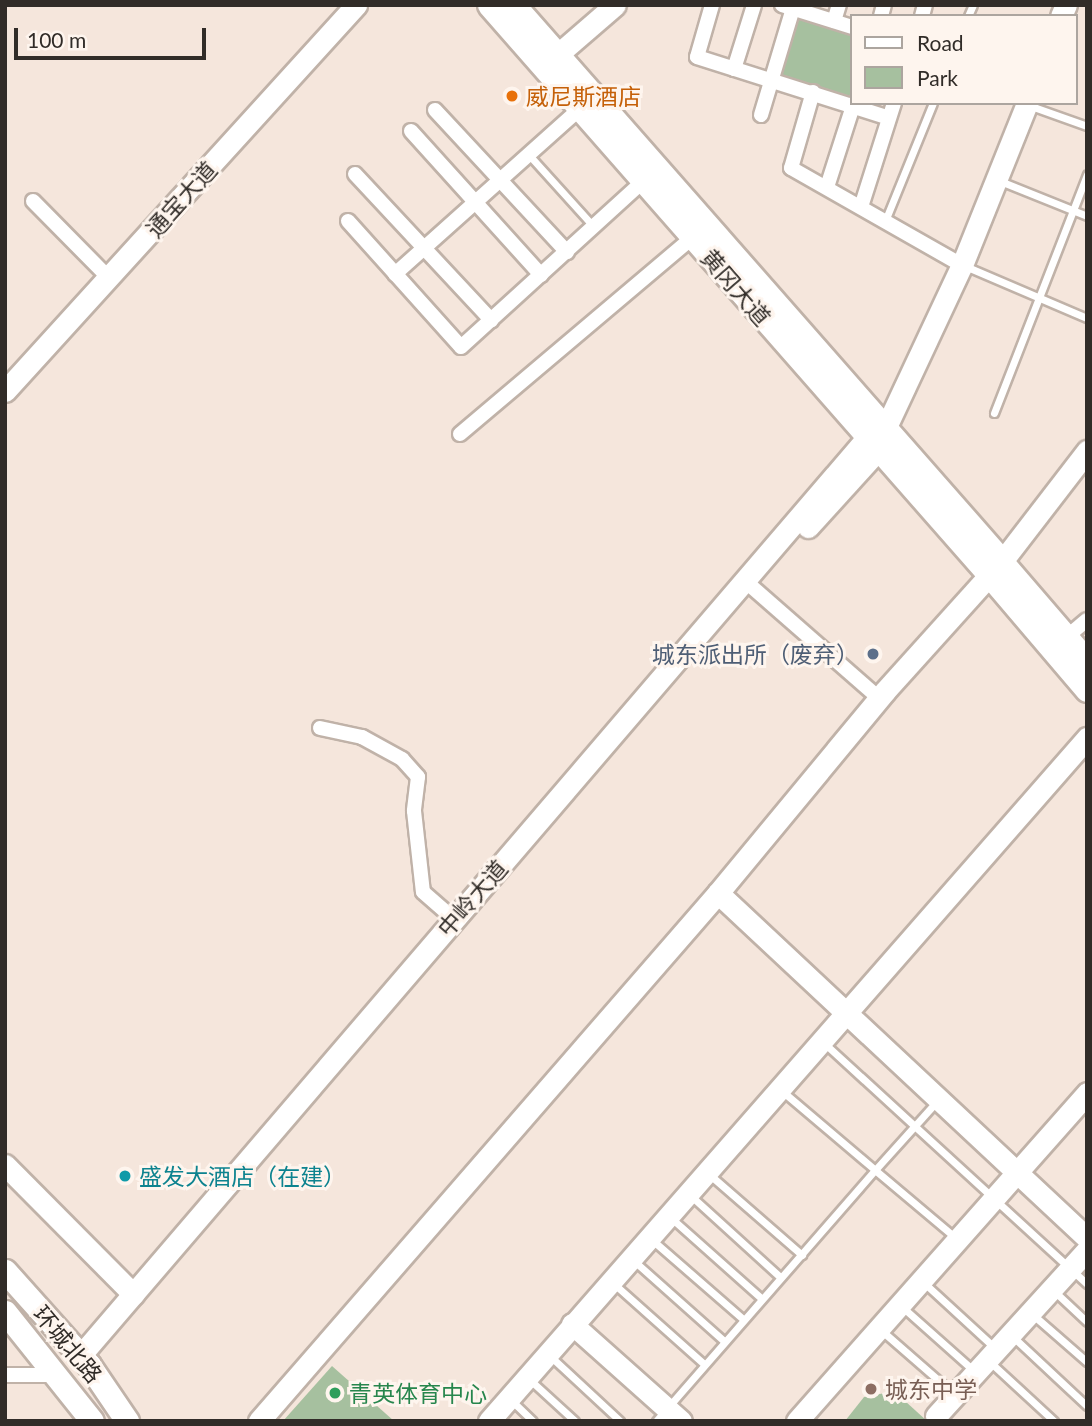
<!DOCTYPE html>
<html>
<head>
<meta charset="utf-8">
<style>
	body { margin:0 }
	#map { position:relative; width:1092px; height:1426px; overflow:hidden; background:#f5e6dc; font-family:Lato,"Noto Sans SC",sans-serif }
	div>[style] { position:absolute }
	.green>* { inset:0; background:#a6c09f }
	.roads { filter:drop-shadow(2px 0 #c0b2a8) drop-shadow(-2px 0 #c0b2a8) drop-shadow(0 2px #c0b2a8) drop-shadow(0 -2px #c0b2a8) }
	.lane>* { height:7px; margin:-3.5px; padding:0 3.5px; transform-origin:3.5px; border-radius:3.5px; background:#fff }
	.street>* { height:14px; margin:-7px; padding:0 7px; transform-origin:7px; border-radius:7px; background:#fff }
	.secondary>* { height:21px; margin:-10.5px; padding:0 10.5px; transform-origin:10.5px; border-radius:10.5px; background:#fff }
	.primary>* { height:23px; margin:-11.5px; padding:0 11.5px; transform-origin:11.5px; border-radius:11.5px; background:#fff }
	.dots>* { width:19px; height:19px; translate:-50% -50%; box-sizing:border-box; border:4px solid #fef5ee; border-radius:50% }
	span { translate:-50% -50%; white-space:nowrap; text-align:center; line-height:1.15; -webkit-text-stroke:6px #fef5ee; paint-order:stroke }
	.food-label { font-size:23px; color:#c56008 }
	.left { translate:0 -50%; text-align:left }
	.street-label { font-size:23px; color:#312c28 }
	.service-label { font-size:23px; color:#4e5e75 }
	.right { translate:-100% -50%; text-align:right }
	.culture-label { font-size:23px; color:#0d838f }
	.education-label { font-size:23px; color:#785e54 }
	.leisure-label { font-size:23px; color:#27864d }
	.frame { position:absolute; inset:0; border:7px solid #312c28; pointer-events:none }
	.legend { position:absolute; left:850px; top:14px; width:228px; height:91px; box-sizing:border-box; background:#fef5ee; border:2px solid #aca59f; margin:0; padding:9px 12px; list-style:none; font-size:21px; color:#312c28 }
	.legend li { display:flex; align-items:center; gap:14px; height:35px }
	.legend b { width:35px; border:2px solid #aca59f }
	.scale { position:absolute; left:14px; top:28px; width:192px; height:32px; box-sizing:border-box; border:4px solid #312c28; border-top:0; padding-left:9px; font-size:21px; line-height:24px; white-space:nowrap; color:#312c28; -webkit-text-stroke:5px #fef5ee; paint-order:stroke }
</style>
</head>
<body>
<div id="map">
	<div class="green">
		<div style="clip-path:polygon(793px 9px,852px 27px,852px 103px,772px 80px)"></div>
		<div style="clip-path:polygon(332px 1366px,394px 1421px,283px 1421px)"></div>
		<div style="clip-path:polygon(885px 1393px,905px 1401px,927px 1421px,845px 1421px,864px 1397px)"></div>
	</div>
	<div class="roads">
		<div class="lane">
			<div style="left:968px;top:16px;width:12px;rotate:-66deg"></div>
			<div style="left:1028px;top:105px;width:63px;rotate:19.6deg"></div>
			<div style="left:529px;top:155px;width:97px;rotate:47.9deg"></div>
			<div style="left:1000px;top:181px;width:94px;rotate:21.9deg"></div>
			<div style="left:885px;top:221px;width:127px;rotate:-67.9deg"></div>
			<div style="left:965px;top:266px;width:133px;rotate:23.1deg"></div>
			<div style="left:994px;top:413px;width:256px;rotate:-68.7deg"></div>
			<div style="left:824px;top:1043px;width:357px;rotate:42.5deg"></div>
			<div style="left:782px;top:1091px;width:122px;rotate:40.3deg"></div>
			<div style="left:875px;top:1170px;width:94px;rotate:-48deg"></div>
			<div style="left:710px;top:1175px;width:122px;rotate:41deg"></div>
			<div style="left:690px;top:1195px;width:122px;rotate:42.3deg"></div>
			<div style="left:670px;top:1217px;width:122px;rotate:41.7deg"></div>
			<div style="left:651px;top:1239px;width:122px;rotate:41deg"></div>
			<div style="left:633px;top:1260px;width:122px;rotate:41.7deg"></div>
			<div style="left:922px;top:1281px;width:100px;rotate:42.6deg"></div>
			<div style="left:613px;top:1283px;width:122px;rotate:41.7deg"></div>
			<div style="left:1054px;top:1291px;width:45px;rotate:43.2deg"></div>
			<div style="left:900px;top:1305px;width:98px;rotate:41.7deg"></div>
			<div style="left:1032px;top:1314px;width:73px;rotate:41.1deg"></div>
			<div style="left:882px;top:1331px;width:93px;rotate:41.1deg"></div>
			<div style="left:1011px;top:1335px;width:104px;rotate:43.1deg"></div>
			<div style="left:549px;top:1355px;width:97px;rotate:42.9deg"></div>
			<div style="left:990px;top:1362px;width:87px;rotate:42.7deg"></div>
			<div style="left:529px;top:1379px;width:62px;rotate:42.4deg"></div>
			<div style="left:511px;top:1400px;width:30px;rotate:44deg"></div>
			<div style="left:656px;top:1421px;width:333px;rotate:-48.9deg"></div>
			<div style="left:875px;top:1170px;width:107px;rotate:40.1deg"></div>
		</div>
		<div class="street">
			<div style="left:712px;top:5px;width:54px;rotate:106.1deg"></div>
			<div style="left:697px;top:57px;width:201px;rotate:17.6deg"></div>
			<div style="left:782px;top:5px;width:73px;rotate:17.4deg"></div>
			<div style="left:881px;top:16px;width:11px;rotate:-75deg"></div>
			<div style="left:922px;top:16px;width:11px;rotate:-75deg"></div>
			<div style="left:834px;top:21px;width:17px;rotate:-73deg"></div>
			<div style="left:734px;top:69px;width:67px;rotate:-72.6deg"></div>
			<div style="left:813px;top:92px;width:79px;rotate:106.1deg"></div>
			<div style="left:791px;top:168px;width:197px;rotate:29.6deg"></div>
			<div style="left:435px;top:110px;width:194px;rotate:47.1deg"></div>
			<div style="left:761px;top:115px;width:115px;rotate:-73.3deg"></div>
			<div style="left:411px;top:131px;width:194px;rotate:47.9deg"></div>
			<div style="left:355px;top:174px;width:200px;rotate:47deg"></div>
			<div style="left:827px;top:187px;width:88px;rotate:-72.2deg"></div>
			<div style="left:33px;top:201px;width:108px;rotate:45.4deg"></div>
			<div style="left:861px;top:207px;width:109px;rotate:-72.4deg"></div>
			<div style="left:348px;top:221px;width:169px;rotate:48.1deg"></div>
			<div style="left:461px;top:347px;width:239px;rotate:-42.3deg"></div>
			<div style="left:395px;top:274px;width:243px;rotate:-41.8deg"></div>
			<div style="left:460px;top:434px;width:296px;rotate:-40.2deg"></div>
			<div style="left:744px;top:580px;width:179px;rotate:41.2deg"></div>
			<div style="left:1069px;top:635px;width:23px;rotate:-40deg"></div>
			<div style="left:320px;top:728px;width:43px;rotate:12.1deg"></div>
			<div style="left:362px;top:737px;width:46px;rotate:28.8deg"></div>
			<div style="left:402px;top:759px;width:24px;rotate:48deg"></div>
			<div style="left:418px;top:777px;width:34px;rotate:97deg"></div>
			<div style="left:414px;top:811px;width:81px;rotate:83.7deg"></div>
			<div style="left:423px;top:892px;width:41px;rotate:41.1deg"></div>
			<div style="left:5px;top:1375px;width:53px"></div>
		</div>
		<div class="secondary">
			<div style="left:1061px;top:16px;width:12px;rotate:-66deg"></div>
			<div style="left:564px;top:49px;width:67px;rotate:-40.8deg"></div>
			<div style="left:5px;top:391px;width:522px;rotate:-47.72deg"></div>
			<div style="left:886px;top:427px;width:179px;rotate:-64.9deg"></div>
			<div style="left:962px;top:265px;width:175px;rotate:-68.1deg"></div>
			<div style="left:808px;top:527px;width:101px;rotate:-47.8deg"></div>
			<div style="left:718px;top:893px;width:505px;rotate:43.07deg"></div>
			<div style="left:5px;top:1165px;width:182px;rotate:45.2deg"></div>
			<div style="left:572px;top:1324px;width:146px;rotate:41.7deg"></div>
			<div style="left:80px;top:1356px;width:1206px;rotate:-49.4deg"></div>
			<div style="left:936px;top:1416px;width:224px;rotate:-47.7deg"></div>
			<div style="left:259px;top:1421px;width:700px;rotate:-49deg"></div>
			<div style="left:718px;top:893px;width:262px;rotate:-50.4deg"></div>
			<div style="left:885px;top:691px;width:176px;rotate:-48deg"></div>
			<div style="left:1003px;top:560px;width:138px;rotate:-52.4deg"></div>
			<div style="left:489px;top:1421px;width:908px;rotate:-48.8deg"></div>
			<div style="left:797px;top:1421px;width:438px;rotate:-48.5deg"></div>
		</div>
		<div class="primary">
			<div style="left:489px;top:5px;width:750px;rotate:48.73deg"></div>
			<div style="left:514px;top:5px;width:732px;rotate:48.71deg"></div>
			<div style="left:1007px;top:568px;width:123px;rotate:49.3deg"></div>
			<div style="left:989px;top:575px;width:151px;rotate:49.6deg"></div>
			<div style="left:5px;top:1271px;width:126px;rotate:48.2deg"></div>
			<div style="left:89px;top:1365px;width:68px;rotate:55.8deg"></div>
			<div style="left:5px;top:1312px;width:139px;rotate:51.4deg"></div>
		</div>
	</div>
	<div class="dots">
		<div style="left:512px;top:96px;background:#e8710a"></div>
		<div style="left:873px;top:654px;background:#5c6f8a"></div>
		<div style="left:125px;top:1176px;background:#0f9aa8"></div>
		<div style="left:871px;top:1389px;background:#8d6e63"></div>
		<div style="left:335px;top:1393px;background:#2e9e5b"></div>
	</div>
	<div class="food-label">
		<span class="left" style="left:526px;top:96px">威尼斯酒店</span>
	</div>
	<div class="street-label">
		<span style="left:181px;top:199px;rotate:-48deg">通宝大道</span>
		<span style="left:736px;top:287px;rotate:49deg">黄冈大道</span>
		<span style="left:472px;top:898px;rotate:-49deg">中岭大道</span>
		<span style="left:68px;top:1344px;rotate:50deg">环城北路</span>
	</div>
	<div class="service-label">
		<span class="right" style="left:859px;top:654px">城东派出所（废弃）</span>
	</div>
	<div class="culture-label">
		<span class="left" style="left:139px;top:1176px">盛发大酒店（在建）</span>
	</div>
	<div class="education-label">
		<span class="left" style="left:885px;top:1389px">城东中学</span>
	</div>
	<div class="leisure-label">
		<span class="left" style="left:349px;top:1393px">青英体育中心</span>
	</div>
	<div class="frame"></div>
	<ul class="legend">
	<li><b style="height:9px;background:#fff"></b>Road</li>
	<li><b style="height:19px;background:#a6c09f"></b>Park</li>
	</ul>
	<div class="scale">100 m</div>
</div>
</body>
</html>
